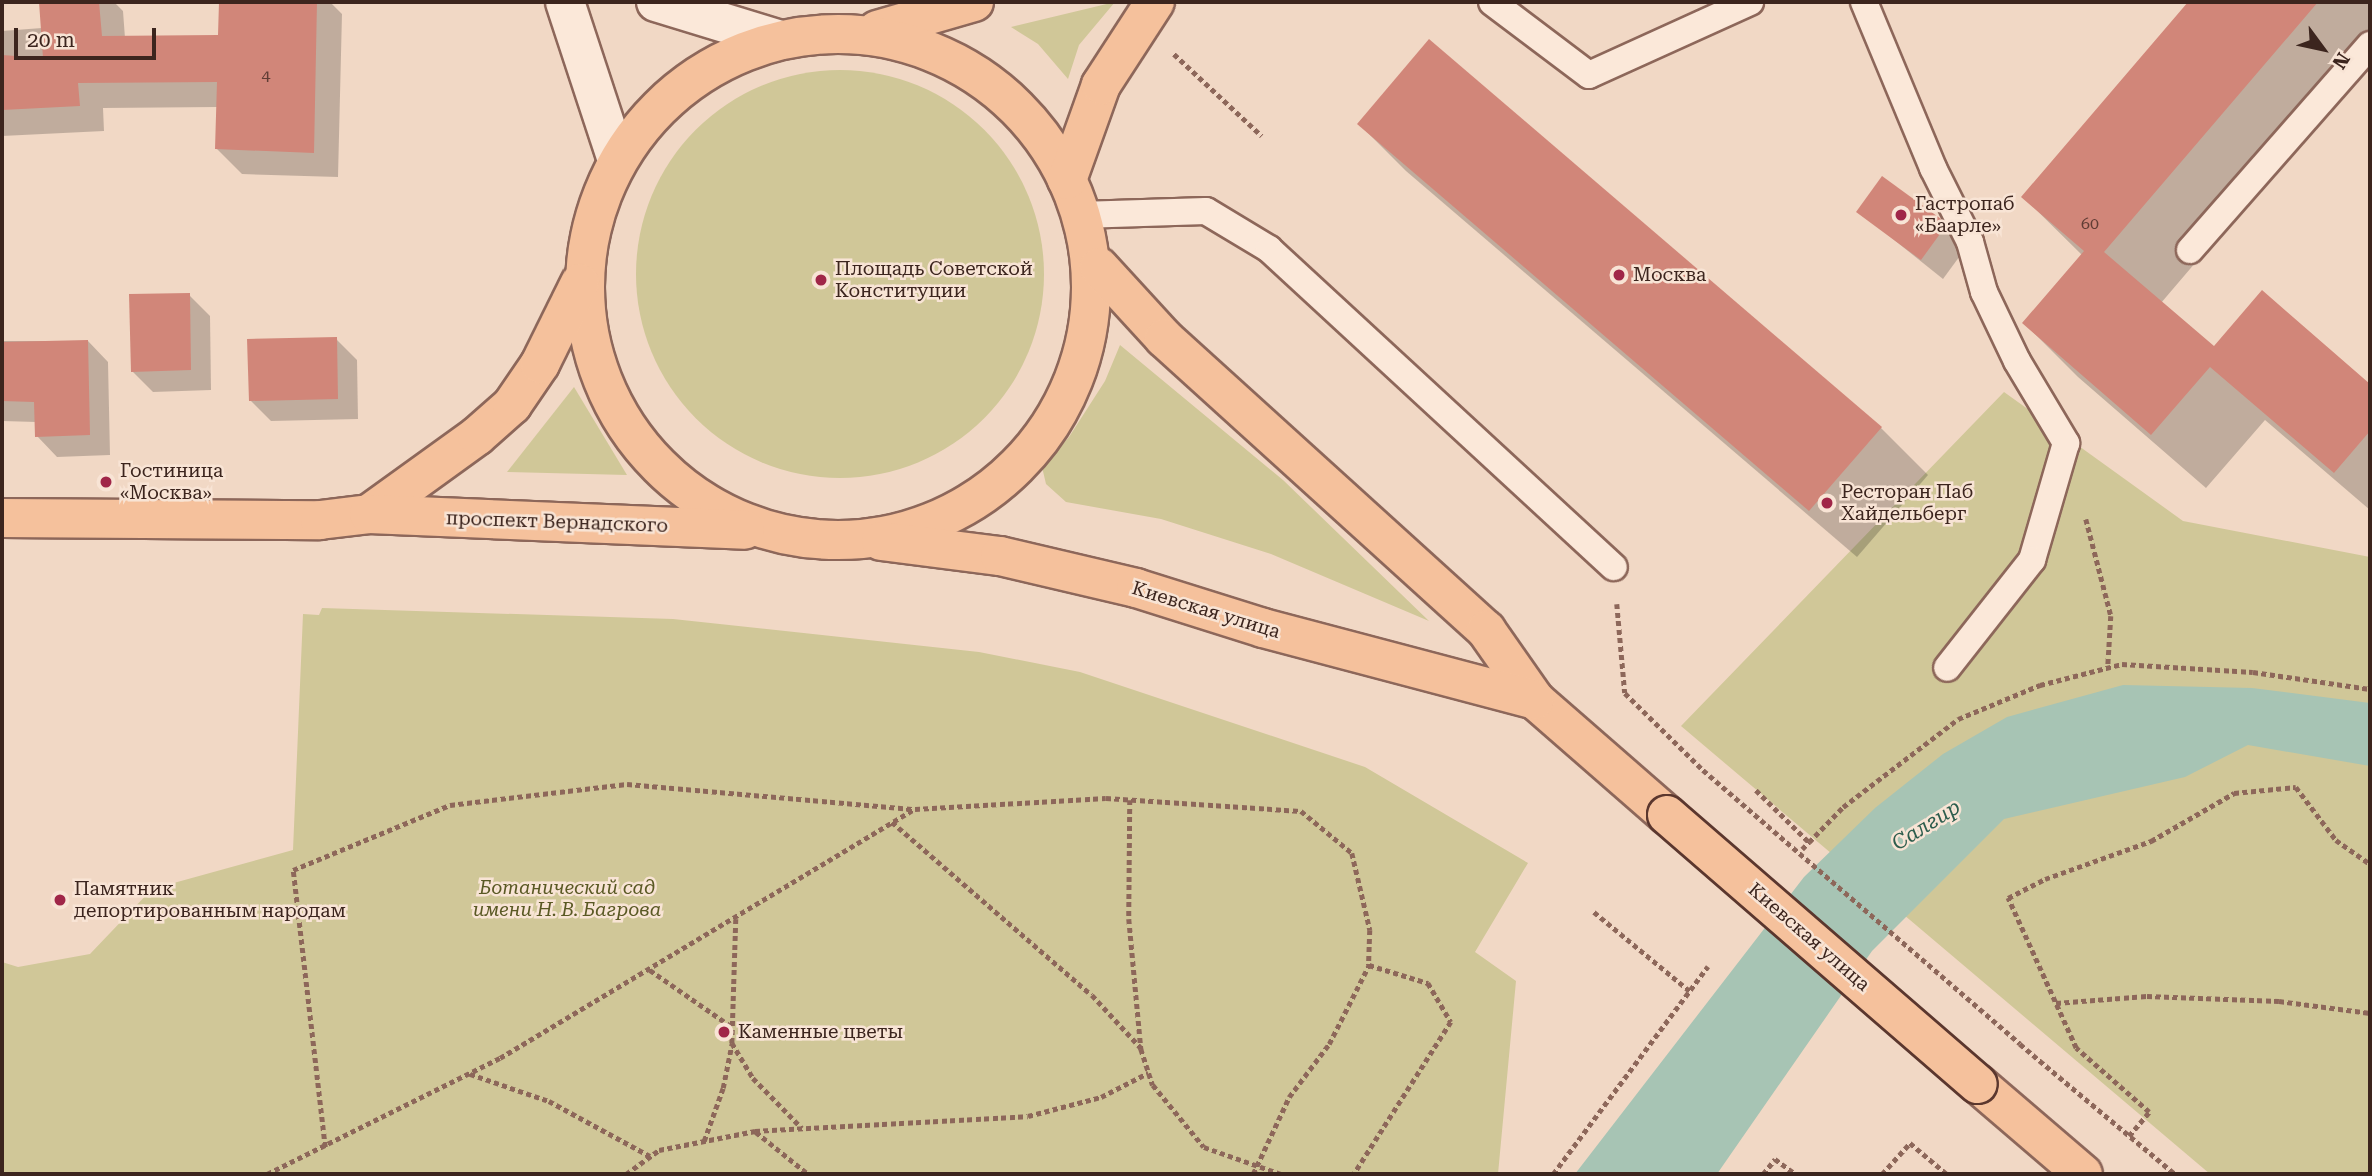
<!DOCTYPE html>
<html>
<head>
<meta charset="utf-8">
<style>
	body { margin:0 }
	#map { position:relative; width:2372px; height:1176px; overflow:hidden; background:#f1d8c5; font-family:"Roboto Serif",serif }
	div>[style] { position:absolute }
	.green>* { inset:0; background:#d0c798 }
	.round { border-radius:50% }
	.water>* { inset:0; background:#a7c4b4 }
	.shadow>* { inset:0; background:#0003 }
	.building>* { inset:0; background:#d18679 }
	.path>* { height:4.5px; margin-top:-2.25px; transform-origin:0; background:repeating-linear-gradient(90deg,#8d675a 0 5px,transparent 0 8.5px) }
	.roads { filter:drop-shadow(2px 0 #8d675a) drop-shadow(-2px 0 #8d675a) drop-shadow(0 2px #8d675a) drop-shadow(0 -2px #8d675a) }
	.lane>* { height:26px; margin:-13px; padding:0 13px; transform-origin:13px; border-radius:13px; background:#fbe8d9 }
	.secondary>* { height:38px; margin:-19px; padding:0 19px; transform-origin:19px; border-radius:19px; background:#fbe8d9 }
	.primary>* { height:38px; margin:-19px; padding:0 19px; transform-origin:19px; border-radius:19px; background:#f5c19c }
	.primary>.ring { margin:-19px; padding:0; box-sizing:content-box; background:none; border:38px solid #f5c19c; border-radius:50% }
	.path-bridge>* { height:4.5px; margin-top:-2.25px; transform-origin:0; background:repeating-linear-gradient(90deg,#8d675a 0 5px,transparent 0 8.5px) }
	.bridges { filter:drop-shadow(2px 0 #5b372e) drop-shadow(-2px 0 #5b372e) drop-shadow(0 2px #5b372e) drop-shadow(0 -2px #5b372e) }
	.primary-bridge>* { height:38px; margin:-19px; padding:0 19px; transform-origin:19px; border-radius:19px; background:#f5c19c }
	.dots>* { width:19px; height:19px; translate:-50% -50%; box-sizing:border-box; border:4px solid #f8e4d5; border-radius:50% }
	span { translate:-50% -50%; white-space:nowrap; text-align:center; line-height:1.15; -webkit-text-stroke:5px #f8e4d5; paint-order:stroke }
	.number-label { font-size:16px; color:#613d35 }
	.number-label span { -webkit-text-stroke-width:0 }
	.poi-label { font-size:19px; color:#3c251e }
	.left { translate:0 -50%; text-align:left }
	.street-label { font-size:19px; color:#3c251e }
	.park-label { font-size:19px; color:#5a5924; font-style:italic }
	.water-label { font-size:21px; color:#2d5d4d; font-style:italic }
	.frame { position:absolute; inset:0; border:4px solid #3c251e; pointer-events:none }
	.north { position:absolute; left:2288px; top:14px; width:70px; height:70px; -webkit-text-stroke:5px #f8e4d5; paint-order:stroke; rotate:123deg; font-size:19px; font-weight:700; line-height:28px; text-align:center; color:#3c251e }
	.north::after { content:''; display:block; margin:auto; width:24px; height:32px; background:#3c251e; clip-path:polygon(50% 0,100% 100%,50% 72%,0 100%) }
	.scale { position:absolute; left:14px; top:28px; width:142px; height:32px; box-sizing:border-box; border:4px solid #3c251e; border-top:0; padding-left:9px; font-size:21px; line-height:24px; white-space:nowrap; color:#3c251e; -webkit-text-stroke:5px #f8e4d5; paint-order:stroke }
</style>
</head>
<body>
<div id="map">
	<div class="green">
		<div style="clip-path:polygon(1115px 2px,1079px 45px,1068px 79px,1038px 44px,1011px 27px)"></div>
		<div class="round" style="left:636px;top:70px;width:408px;height:408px"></div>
		<div style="clip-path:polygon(1120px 345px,1283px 480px,1429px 621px,1271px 554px,1161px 519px,1066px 502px,1046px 484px,1042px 467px,1069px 437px,1105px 381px)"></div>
		<div style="clip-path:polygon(574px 387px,627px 475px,507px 472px)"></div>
		<div style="clip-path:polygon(2004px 392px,2183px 521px,2370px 557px,2370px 1174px,2210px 1174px,1681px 726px)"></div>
		<div style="clip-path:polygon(322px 608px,673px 619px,979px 652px,1080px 672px,1365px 767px,1528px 863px,1475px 952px,1516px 981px,1498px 1174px,2px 1174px,2px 962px,18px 967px,90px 954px,152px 889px,293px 850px,303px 614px,319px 615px)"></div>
	</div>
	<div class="water">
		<div style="clip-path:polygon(2123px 685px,2252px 688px,2370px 703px,2370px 766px,2248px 745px,2185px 777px,2004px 819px,1872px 951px,1717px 1174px,1575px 1174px,1804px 877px,1875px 808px,1943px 754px,2007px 717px)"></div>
	</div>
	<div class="shadow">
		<div style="clip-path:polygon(40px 2px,114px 2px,123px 11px,125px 38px,219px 37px,220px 2px,330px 2px,342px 14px,338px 177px,242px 174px,217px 149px,218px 107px,103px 108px,104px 131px,2px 136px,2px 31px,42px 28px)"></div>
		<div style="clip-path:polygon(2191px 2px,2370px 2px,2370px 58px,2161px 303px,2214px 349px,2262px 293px,2370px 386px,2370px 510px,2265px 420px,2206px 488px,2078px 377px,2024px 323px,2082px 255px,2023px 197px)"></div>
		<div style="clip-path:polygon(1359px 124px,1881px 428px,1928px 475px,1857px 557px,1406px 171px)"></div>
		<div style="clip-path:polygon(1858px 211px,1940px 220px,1965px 249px,1943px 279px)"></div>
		<div style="clip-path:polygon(189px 295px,210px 316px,211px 390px,153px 392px,132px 371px)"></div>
		<div style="clip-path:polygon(336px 339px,357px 360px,358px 419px,271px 421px,250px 400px)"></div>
		<div style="clip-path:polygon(2px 341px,88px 341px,108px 362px,110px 455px,57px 457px,37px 436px,36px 422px,2px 421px)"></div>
	</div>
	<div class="building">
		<div style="clip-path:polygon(39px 2px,99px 2px,102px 36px,218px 35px,219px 2px,317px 2px,314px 153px,215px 149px,217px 82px,78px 83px,80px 106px,2px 110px,2px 55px,43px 58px)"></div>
		<div style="clip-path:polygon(2188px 2px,2318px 2px,2104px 252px,2214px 346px,2262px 290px,2370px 384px,2370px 431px,2334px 473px,2210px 367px,2151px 435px,2022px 323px,2084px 251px,2021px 197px)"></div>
		<div style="clip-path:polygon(1429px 39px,1882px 427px,1809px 511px,1357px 124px)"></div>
		<div style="clip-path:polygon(1882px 176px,1941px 219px,1945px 227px,1921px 260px,1856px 212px)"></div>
		<div style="clip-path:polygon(190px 293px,191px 370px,131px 372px,129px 294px)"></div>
		<div style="clip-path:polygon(337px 337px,338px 399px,249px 401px,247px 339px)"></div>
		<div style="clip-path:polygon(88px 340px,90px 435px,35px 437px,34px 402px,2px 401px,2px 342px)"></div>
	</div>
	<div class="path">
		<div style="left:1174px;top:54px;width:120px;rotate:43deg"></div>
		<div style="left:2086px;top:519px;width:100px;rotate:75.5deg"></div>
		<div style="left:2111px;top:616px;width:51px;rotate:93.4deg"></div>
		<div style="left:1617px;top:604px;width:89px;rotate:84.9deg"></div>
		<div style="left:1625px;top:693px;width:110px;rotate:44.6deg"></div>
		<div style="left:1756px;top:790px;width:74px;rotate:44.5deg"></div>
		<div style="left:1809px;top:842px;width:49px;rotate:-45.8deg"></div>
		<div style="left:1843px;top:807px;width:145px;rotate:-37.4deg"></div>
		<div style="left:1958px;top:719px;width:89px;rotate:-22.5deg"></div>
		<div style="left:2040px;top:685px;width:85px;rotate:-14.4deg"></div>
		<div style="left:2122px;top:664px;width:131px;rotate:3.5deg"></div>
		<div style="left:2253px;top:672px;width:118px;rotate:8.3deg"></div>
		<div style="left:1130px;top:800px;width:119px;rotate:90.5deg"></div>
		<div style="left:1129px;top:919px;width:131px;rotate:84.7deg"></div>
		<div style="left:1141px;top:1049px;width:38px;rotate:72deg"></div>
		<div style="left:1153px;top:1085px;width:80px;rotate:50.6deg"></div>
		<div style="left:1204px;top:1147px;width:82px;rotate:19.3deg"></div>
		<div style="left:892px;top:822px;width:264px;rotate:40.9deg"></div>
		<div style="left:1092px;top:995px;width:72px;rotate:47.2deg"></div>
		<div style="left:1802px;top:849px;width:10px;rotate:-45deg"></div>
		<div style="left:1594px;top:912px;width:124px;rotate:39.5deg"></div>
		<div style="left:736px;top:919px;width:124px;rotate:91.8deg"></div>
		<div style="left:732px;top:1043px;width:41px;rotate:59deg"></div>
		<div style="left:753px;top:1078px;width:70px;rotate:45.6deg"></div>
		<div style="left:650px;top:970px;width:100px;rotate:34.8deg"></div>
		<div style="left:2056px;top:1003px;width:91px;rotate:-4.4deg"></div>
		<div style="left:2147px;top:996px;width:132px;rotate:2.2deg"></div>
		<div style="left:2279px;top:1001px;width:92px;rotate:7.5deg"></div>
		<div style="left:2020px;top:1044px;width:202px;rotate:40deg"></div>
		<div style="left:470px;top:1074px;width:83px;rotate:18.9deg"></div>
		<div style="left:549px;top:1101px;width:115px;rotate:28.6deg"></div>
		<div style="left:756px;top:1132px;width:67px;rotate:38.9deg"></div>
		<div style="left:2129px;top:1136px;width:31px;rotate:-50deg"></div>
		<div style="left:2149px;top:1112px;width:97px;rotate:-138.8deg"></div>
		<div style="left:2076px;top:1048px;width:165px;rotate:-114.4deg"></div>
		<div style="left:2008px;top:898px;width:42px;rotate:-27.2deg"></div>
		<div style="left:2045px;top:879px;width:113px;rotate:-19.7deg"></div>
		<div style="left:2151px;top:841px;width:96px;rotate:-30deg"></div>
		<div style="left:2234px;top:793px;width:62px;rotate:-5.5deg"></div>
		<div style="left:2296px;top:787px;width:66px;rotate:53deg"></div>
		<div style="left:2336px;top:840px;width:42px;rotate:35.2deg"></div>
		<div style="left:704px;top:1141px;width:56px;rotate:-70.3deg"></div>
		<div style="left:723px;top:1088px;width:46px;rotate:-78.7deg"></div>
		<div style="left:325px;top:1147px;width:279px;rotate:-96.6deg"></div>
		<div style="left:293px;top:870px;width:170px;rotate:-22.5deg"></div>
		<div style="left:450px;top:805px;width:178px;rotate:-6.8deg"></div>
		<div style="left:627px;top:784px;width:289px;rotate:5deg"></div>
		<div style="left:915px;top:809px;width:191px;rotate:-3.3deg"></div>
		<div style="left:1106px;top:798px;width:195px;rotate:3.8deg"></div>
		<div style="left:1301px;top:811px;width:66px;rotate:39.5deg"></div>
		<div style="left:1352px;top:853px;width:79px;rotate:76.8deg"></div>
		<div style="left:1370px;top:930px;width:35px;rotate:92deg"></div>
		<div style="left:1369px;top:965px;width:62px;rotate:17deg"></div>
		<div style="left:1428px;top:983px;width:45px;rotate:59.5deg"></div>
		<div style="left:1451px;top:1022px;width:180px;rotate:122.5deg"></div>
		<div style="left:267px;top:1174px;width:260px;rotate:-26.5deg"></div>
		<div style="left:500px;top:1058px;width:484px;rotate:-31deg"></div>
		<div style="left:626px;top:1174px;width:41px;rotate:-36deg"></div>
		<div style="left:659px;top:1150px;width:98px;rotate:-11.2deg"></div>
		<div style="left:755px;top:1131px;width:273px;rotate:-3.1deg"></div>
		<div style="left:1028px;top:1116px;width:75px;rotate:-14.6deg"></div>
		<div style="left:1101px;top:1097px;width:53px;rotate:-27.1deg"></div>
		<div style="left:1253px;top:1174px;width:85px;rotate:-64.9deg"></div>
		<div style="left:1289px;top:1097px;width:66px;rotate:-53deg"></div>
		<div style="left:1329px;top:1044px;width:89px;rotate:-63.1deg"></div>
		<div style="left:1553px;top:1174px;width:259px;rotate:-53.3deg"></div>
		<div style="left:1763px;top:1174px;width:19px;rotate:-51deg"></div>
		<div style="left:1775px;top:1159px;width:26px;rotate:36deg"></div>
		<div style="left:1882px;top:1174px;width:42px;rotate:-47.9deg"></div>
		<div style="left:1910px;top:1143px;width:48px;rotate:40deg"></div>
	</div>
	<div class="roads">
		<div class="lane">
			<div style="left:1492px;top:2px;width:121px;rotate:37deg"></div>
			<div style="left:1589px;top:75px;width:177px;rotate:-24.4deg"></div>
			<div style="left:1864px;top:2px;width:180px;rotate:67.4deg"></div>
			<div style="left:1933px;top:168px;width:83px;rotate:63.4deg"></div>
			<div style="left:1970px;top:242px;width:52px;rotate:74.4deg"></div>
			<div style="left:1984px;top:292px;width:76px;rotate:64.4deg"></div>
			<div style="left:2017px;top:361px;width:96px;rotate:59.1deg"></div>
			<div style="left:2066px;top:443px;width:122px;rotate:106.2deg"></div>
			<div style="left:2032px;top:560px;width:137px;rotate:128.2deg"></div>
			<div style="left:1080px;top:215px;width:126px;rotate:-1.8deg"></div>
			<div style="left:1206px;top:211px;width:74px;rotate:31.1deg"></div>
			<div style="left:1269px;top:249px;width:469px;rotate:42.7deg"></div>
			<div style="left:2190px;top:250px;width:273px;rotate:-48.7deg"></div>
		</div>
		<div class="secondary">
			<div style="left:565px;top:2px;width:163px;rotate:71.8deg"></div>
			<div style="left:656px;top:2px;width:130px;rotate:17deg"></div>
		</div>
		<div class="primary">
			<div style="left:877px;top:30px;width:101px;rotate:-16.1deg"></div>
			<div class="ring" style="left:585px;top:34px;width:468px;height:468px"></div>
			<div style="left:1067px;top:180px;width:101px;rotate:-70.3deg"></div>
			<div style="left:1101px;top:85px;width:99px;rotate:-57deg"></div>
			<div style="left:1099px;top:267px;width:96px;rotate:47.5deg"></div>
			<div style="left:1164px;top:338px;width:435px;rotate:42.2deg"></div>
			<div style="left:1486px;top:630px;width:85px;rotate:55deg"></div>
			<div style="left:1535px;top:700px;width:175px;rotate:41.1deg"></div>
			<div style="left:369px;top:514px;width:133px;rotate:-35.8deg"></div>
			<div style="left:477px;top:436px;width:47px;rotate:-41.5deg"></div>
			<div style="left:512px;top:405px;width:50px;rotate:-55.7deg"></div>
			<div style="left:540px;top:364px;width:90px;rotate:-63.7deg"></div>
			<div style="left:2px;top:518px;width:318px;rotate:0.4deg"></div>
			<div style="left:320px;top:520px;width:49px;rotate:-7deg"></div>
			<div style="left:369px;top:514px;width:376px;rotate:2.4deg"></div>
			<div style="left:881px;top:541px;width:120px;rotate:7.2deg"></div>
			<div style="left:1000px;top:556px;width:140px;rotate:13.2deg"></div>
			<div style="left:1136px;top:588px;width:133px;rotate:17.5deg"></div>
			<div style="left:1263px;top:628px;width:281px;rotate:14.8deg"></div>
			<div style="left:1978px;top:1084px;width:138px;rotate:40.6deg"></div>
		</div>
	</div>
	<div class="path-bridge">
		<div style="left:1703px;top:770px;width:419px;rotate:40.8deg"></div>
	</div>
	<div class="bridges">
		<div class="primary-bridge">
			<div style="left:1667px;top:815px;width:411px;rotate:40.9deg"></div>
		</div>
	</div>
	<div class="dots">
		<div style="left:1901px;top:215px;background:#a02648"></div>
		<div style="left:1619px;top:275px;background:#a02648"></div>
		<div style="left:821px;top:280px;background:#a02648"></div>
		<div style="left:106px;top:482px;background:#a02648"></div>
		<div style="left:1827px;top:503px;background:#a02648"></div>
		<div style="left:60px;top:900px;background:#a02648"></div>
		<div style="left:724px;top:1032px;background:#a02648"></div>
	</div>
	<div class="number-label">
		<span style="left:266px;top:76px">4</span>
		<span style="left:2090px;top:224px">60</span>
	</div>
	<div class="poi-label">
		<span class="left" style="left:1915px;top:215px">Гастропаб<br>«Баарле»</span>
		<span class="left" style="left:835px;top:280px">Площадь Советской<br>Конституции</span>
		<span class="left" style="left:1633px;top:275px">Москва</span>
		<span class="left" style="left:120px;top:482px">Гостиница<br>«Москва»</span>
		<span class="left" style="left:1841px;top:503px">Ресторан Паб<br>Хайдельберг</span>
		<span class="left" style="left:74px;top:900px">Памятник<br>депортированным народам</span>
		<span class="left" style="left:738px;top:1032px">Каменные цветы</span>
	</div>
	<div class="street-label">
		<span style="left:557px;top:522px;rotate:2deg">проспект Вернадского</span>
		<span style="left:1206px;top:610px;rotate:17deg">Киевская улица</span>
		<span style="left:1809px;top:937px;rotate:41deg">Киевская улица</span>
	</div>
	<div class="park-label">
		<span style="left:567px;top:899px">Ботанический сад<br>имени Н. В. Багрова</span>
	</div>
	<div class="water-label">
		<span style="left:1926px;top:825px;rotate:-32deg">Салгир</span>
	</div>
	<div class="frame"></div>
	<div class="north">N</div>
	<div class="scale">20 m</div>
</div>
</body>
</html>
